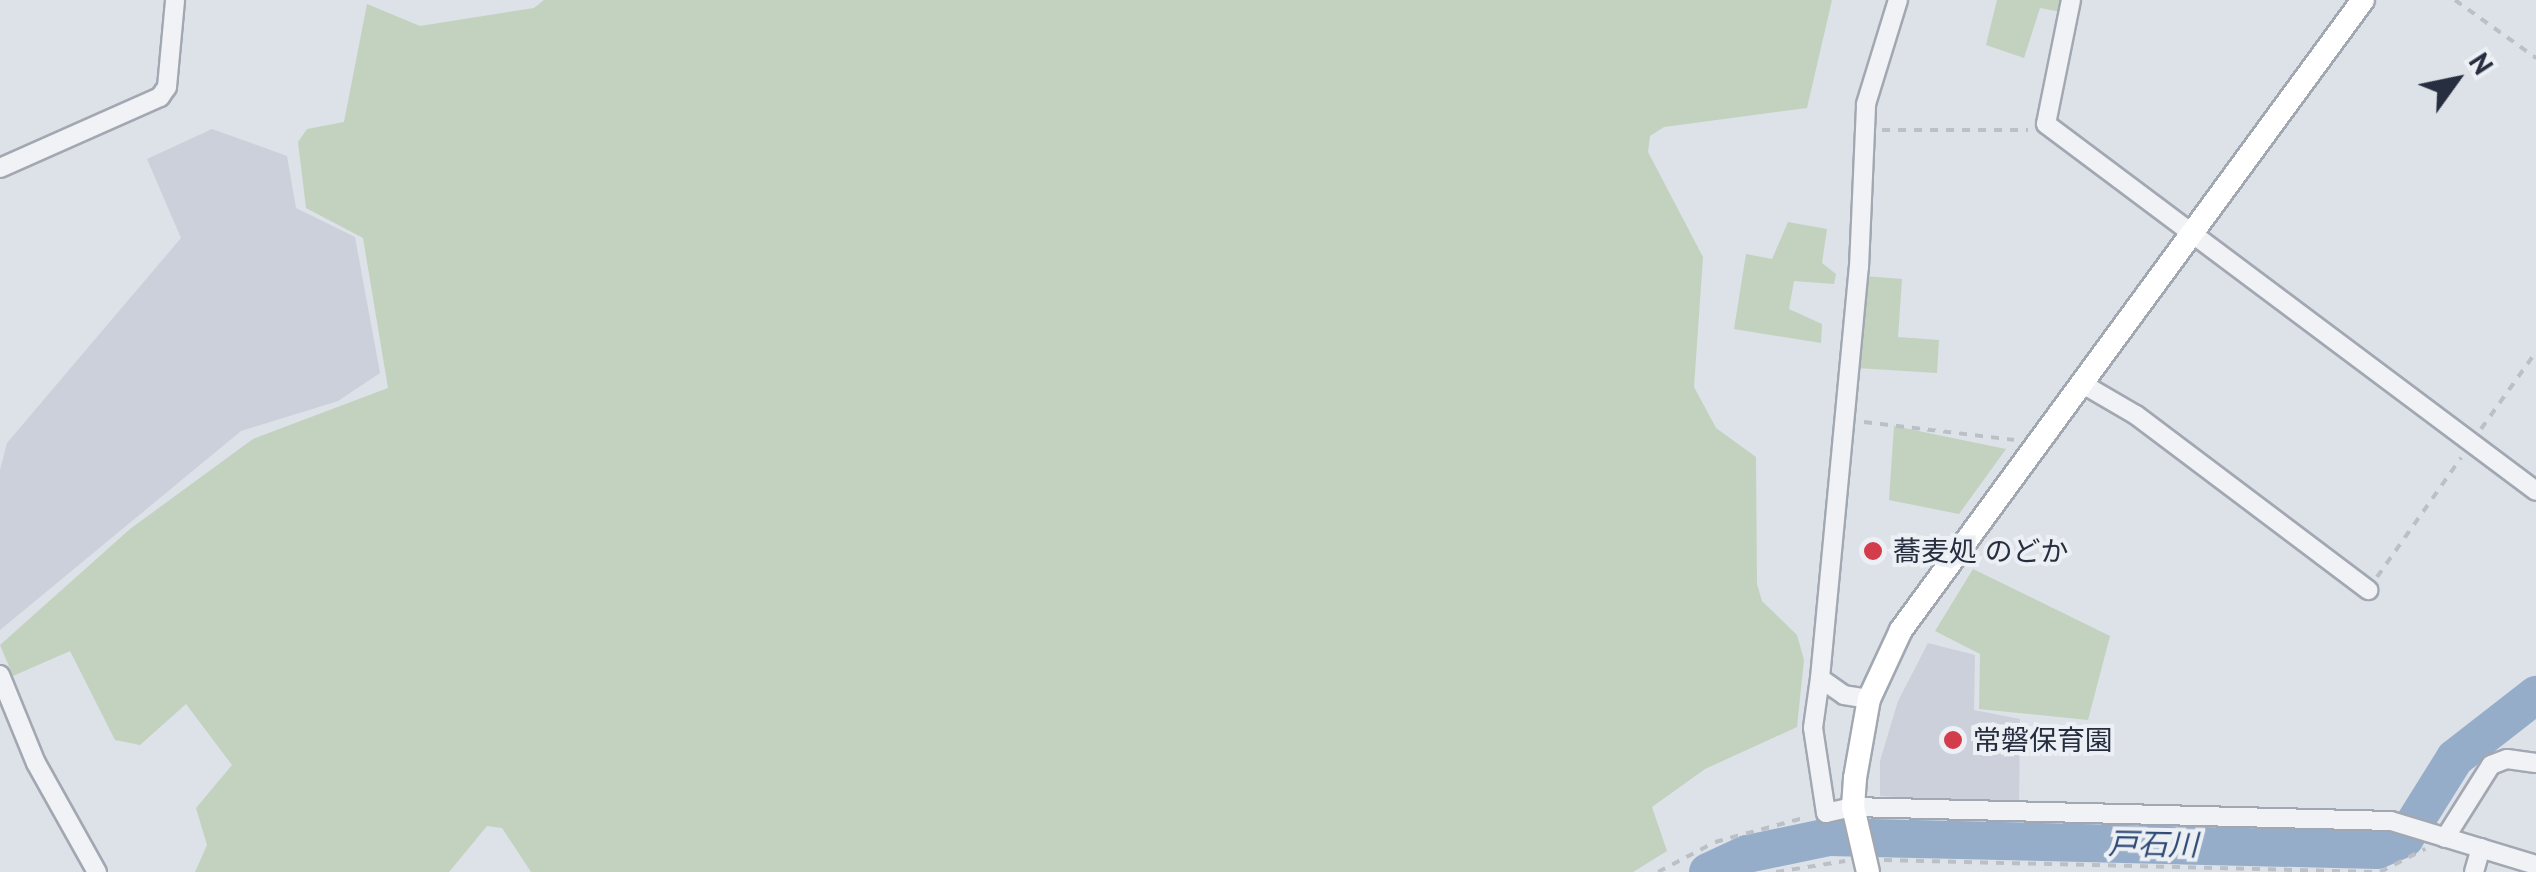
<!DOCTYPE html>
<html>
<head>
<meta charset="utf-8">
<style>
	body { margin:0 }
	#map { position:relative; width:2536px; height:872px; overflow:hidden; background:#dde1e8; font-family:"PT Sans","Noto Sans JP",sans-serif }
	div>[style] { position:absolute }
	.built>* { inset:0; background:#cbd0da }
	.green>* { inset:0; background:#c2d2be }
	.river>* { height:38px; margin:-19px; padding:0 19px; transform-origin:19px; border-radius:19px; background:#96adc9 }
	.path>* { height:4px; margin-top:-2px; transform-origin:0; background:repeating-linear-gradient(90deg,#bbbfc6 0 8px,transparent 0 16px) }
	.roads { filter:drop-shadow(2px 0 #a2a8b2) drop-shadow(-2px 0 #a2a8b2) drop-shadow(0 2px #a2a8b2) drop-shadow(0 -2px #a2a8b2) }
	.street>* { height:18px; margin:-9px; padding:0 9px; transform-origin:9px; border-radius:9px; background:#f0f2f6 }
	.secondary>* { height:22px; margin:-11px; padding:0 11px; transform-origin:11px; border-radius:11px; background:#fff }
	.dots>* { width:28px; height:28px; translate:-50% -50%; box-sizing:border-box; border:5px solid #ecf0f5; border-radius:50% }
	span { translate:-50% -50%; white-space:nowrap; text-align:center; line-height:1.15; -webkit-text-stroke:8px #ecf0f5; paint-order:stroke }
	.poi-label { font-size:28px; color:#262e3f }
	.left { translate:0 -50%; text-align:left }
	.water-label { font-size:30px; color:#2f4a74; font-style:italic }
	.north { position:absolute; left:2406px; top:30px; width:100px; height:100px; -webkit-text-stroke:8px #ecf0f5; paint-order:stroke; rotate:57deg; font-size:28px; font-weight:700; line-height:40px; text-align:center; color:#262e3f }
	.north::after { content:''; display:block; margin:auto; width:35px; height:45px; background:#262e3f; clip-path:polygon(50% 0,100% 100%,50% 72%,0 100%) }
</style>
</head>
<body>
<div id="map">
	<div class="built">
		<div style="clip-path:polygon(212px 129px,287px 156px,296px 208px,355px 237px,380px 373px,338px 401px,241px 431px,0 630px,0 470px,7px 443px,181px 238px,147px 159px)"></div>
		<div style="clip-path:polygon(1928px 643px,1975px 655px,1974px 710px,2020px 719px,2019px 804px,1880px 796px,1880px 761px,1898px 701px)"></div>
	</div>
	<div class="green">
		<div style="clip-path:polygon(544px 0,1832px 0,1807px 108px,1664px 127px,1650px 136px,1648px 152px,1703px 257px,1694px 387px,1716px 428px,1756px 457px,1757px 584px,1762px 601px,1797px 635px,1804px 660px,1797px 727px,1705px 769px,1652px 807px,1667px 851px,1633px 872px,531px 872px,502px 828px,487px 826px,449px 872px,195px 872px,207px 845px,196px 808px,232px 765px,186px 704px,140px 745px,115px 740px,70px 651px,13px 676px,0 645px,130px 529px,253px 439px,388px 388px,363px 238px,306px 208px,298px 142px,307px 129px,344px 122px,367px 4px,420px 26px,534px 8px)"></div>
		<div style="clip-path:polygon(1997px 0,2064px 0,2061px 12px,2040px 8px,2024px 58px,1986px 45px)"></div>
		<div style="clip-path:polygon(1788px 222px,1827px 229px,1822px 263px,1836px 274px,1834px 284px,1794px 281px,1789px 309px,1822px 324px,1821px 343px,1734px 329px,1746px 254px,1772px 259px)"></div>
		<div style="clip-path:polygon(1864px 276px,1902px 279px,1898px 337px,1939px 340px,1937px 373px,1857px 368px)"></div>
		<div style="clip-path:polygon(1894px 426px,2006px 449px,1959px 514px,1889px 500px)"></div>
		<div style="clip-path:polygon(1973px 569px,2110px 636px,2088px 720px,1979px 709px,1980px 654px,1935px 631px)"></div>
	</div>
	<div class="river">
		<div style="left:1708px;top:872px;width:43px;rotate:-24.8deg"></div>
		<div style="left:1747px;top:854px;width:84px;rotate:-11.7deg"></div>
		<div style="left:1829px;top:837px;width:548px;rotate:1.36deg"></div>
		<div style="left:2377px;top:850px;width:30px;rotate:-23deg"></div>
		<div style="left:2405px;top:838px;width:94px;rotate:-58deg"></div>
		<div style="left:2455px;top:758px;width:103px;rotate:-37.9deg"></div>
	</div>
	<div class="path">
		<div style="left:2455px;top:0;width:100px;rotate:35.6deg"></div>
		<div style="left:1882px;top:130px;width:146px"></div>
		<div style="left:1864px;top:422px;width:151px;rotate:6.8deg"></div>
		<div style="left:2481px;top:429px;width:95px;rotate:-54.5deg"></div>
		<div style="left:2377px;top:577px;width:146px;rotate:-54.8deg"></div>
		<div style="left:1884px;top:860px;width:489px;rotate:1.4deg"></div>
		<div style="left:1658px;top:872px;width:64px;rotate:-27.8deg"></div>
		<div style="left:1715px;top:842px;width:95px;rotate:-15.2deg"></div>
		<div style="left:1776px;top:872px;width:70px;rotate:-9.1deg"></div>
		<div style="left:2380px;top:872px;width:51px;rotate:-27.1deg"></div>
	</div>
	<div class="roads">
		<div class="street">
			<div style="left:2071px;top:0;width:126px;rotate:101.4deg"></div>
			<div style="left:2046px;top:124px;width:612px;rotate:36.83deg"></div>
			<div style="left:0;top:168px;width:175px;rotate:-23.9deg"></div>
			<div style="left:160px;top:97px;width:12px;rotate:-55deg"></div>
			<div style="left:167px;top:87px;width:87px;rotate:-84.7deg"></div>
			<div style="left:2081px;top:383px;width:64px;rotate:30.2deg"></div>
			<div style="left:2136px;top:415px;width:291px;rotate:37deg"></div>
			<div style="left:0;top:675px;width:95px;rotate:67.8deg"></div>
			<div style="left:36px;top:763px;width:125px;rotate:60.8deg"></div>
			<div style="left:1820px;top:678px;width:50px;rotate:98deg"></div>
			<div style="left:1813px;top:728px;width:86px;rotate:81.3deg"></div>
			<div style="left:1826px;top:813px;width:28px;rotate:-13deg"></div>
			<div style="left:1853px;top:807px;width:538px;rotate:1.49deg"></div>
			<div style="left:2391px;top:821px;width:152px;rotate:16.9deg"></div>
			<div style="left:1869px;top:699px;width:25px;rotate:-171deg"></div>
			<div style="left:1844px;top:695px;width:29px;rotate:-145deg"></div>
			<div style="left:1820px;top:678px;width:413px;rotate:-84.6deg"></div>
			<div style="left:1859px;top:267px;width:163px;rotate:-87.5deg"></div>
			<div style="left:1866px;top:104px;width:109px;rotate:-72.9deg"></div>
			<div style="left:2445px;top:838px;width:86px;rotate:-57.8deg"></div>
			<div style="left:2491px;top:765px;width:17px;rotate:-21deg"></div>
			<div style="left:2507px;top:759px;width:29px;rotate:8deg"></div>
			<div style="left:2474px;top:872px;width:25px;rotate:-74deg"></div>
		</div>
		<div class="secondary">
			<div style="left:1868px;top:872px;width:67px;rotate:-103deg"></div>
			<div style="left:1853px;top:807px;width:29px;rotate:-86deg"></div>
			<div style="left:1855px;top:778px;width:80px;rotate:-80deg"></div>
			<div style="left:1869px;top:699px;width:76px;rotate:-65.1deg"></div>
			<div style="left:1901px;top:630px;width:781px;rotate:-53.75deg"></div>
		</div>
	</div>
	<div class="dots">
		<div style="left:1873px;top:551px;background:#d33c4b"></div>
		<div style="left:1953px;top:740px;background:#d33c4b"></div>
	</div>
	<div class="poi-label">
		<span class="left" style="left:1893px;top:551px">蕎麦処 のどか</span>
		<span class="left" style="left:1973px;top:740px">常磐保育園</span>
	</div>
	<div class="water-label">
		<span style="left:2153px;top:844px;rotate:1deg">戸石川</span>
	</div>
	<div class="north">N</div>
</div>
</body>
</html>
